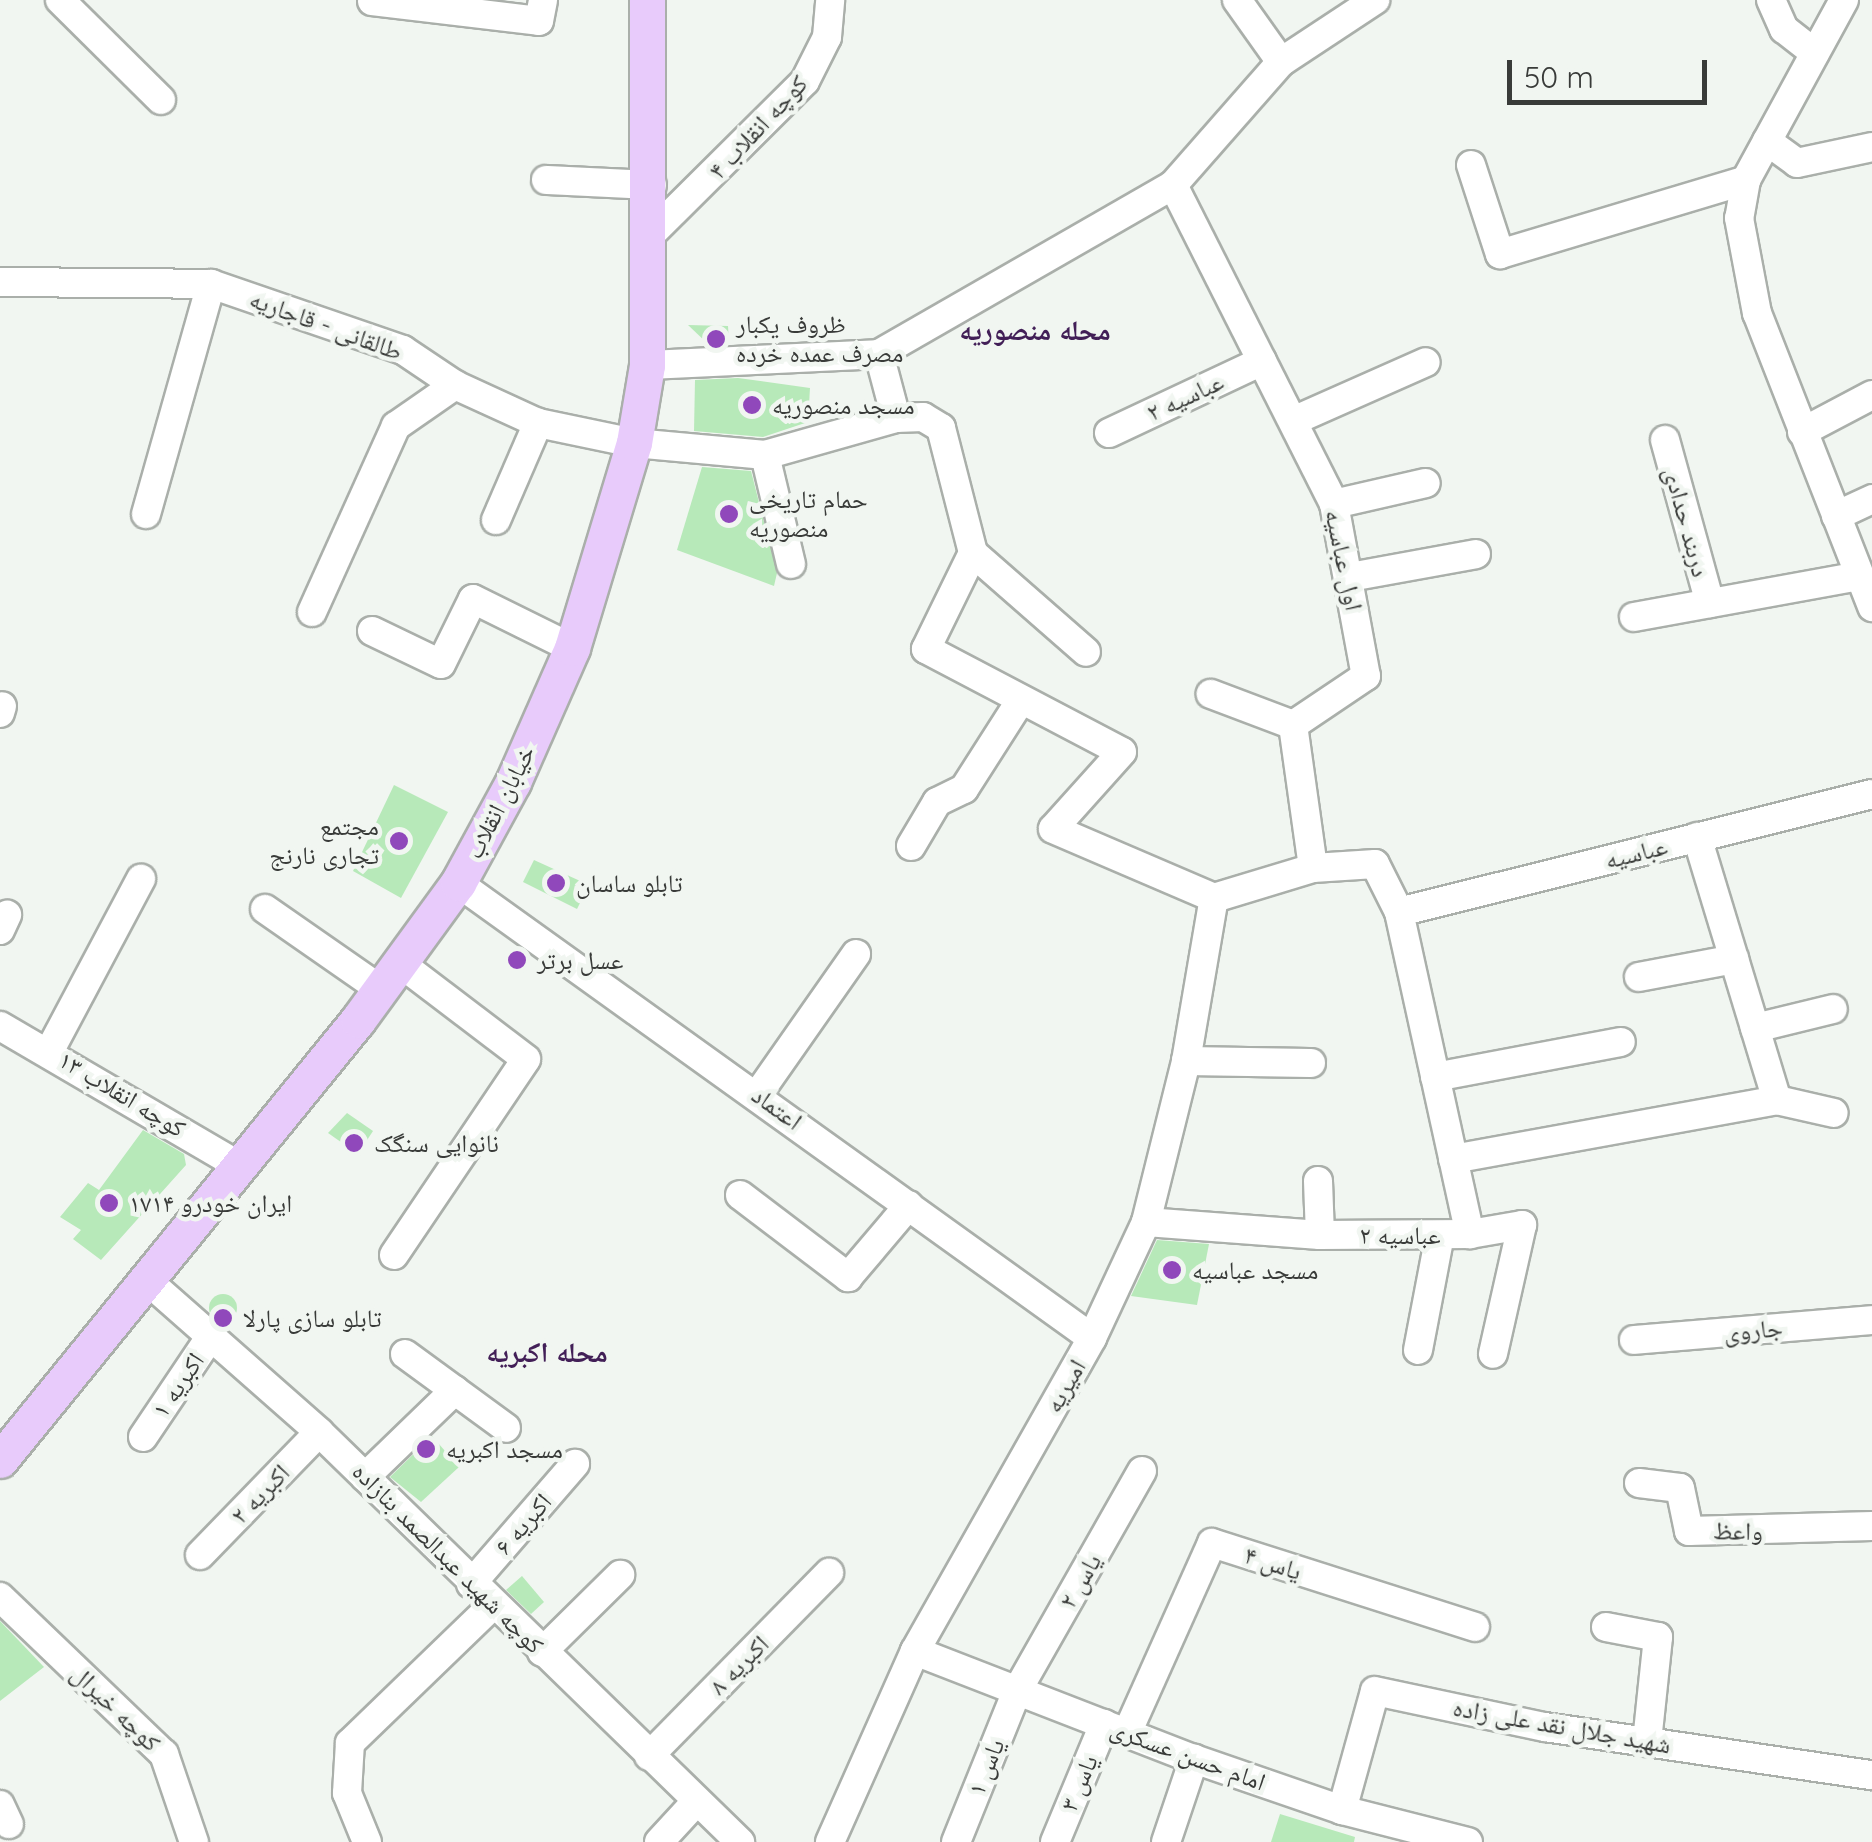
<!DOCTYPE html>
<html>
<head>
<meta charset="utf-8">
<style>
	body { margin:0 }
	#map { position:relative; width:1872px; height:1842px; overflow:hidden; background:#f1f6f1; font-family:Quicksand,"Noto Naskh Arabic",sans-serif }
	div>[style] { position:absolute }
	.building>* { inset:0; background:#b7e9b9 }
	.round { border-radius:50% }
	.roads { filter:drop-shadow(2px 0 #aaafaa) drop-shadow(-2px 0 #aaafaa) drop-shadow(0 2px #aaafaa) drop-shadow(0 -2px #aaafaa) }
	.minor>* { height:28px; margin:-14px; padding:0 14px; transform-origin:14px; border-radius:14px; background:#fff }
	.major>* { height:35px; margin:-17.5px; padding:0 17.5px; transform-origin:17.5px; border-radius:17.5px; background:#e8cbfb }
	.dots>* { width:28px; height:28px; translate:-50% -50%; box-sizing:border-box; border:5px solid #f1f6f1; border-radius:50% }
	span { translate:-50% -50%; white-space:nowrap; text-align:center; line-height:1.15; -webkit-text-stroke:9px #f1f6f1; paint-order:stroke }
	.street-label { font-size:25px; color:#393b39 }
	.poi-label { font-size:25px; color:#393b39 }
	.left { translate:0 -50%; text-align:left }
	.right { translate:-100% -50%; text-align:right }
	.neighbourhood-label { font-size:28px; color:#421f57; font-weight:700 }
	.scale { position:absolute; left:1507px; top:60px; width:200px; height:45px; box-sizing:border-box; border:5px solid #393b39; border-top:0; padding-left:12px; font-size:30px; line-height:35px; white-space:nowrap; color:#393b39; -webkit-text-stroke:8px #f1f6f1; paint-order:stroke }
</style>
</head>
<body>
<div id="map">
	<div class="building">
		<div style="clip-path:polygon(688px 325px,728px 326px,729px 344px,709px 345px)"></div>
		<div style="clip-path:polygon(738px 378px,810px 388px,808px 422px,763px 437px,694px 431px,695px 380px)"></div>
		<div style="clip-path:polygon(702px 467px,751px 471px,777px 573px,774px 586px,677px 550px)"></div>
		<div style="clip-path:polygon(394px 785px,448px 812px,401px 898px,353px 871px)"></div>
		<div style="clip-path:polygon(534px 860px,589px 885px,577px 909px,523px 882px)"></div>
		<div style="clip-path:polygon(347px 1113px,373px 1131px,358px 1154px,328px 1133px)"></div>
		<div style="clip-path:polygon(143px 1130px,184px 1154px,186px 1165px,101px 1260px,73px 1239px,81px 1230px,60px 1217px,88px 1183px,99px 1190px)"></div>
		<div style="clip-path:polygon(1157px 1240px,1209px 1244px,1197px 1305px,1131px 1296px)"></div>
		<div class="round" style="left:209px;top:1294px;width:28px;height:28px"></div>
		<div style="clip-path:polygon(432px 1436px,459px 1467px,421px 1502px,390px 1477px)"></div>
		<div style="clip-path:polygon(522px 1576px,544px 1602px,531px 1614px,506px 1590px)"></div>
		<div style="clip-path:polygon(0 1621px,44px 1667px,0 1701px)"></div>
		<div style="clip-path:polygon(1280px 1814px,1355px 1837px,1354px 1842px,1271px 1842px)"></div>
	</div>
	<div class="roads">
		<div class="minor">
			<div style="left:60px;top:0;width:142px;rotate:44.7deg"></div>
			<div style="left:1237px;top:0;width:76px;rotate:54.6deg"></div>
			<div style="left:1771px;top:0;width:32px;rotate:66deg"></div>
			<div style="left:1784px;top:29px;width:39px;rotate:38deg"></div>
			<div style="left:1844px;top:0;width:205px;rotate:118.6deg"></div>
			<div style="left:1746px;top:180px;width:39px;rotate:100deg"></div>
			<div style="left:1739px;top:218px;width:97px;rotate:79.3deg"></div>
			<div style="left:1757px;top:313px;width:316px;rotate:68.6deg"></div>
			<div style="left:372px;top:1px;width:168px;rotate:6.8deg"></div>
			<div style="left:539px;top:21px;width:21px;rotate:-79deg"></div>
			<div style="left:1767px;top:141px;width:37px;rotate:36deg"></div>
			<div style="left:1797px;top:163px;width:77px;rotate:-12deg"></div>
			<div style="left:1471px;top:165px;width:94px;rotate:72deg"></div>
			<div style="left:1500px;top:254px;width:257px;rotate:-16.7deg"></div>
			<div style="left:546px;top:180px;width:106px;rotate:2.7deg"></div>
			<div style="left:1173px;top:185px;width:357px;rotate:63.2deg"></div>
			<div style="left:1334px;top:504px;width:175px;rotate:79.5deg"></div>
			<div style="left:1366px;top:676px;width:88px;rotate:146.1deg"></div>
			<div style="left:1293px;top:725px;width:88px;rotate:-159.3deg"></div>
			<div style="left:650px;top:235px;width:218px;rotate:-44.8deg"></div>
			<div style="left:805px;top:81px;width:49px;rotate:-63.4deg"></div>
			<div style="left:827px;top:37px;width:37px;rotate:-85deg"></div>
			<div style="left:0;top:282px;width:211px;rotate:0.5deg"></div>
			<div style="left:211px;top:284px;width:203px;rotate:19deg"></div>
			<div style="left:403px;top:350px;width:63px;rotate:33.9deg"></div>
			<div style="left:455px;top:385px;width:91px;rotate:24.6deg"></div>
			<div style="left:538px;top:423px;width:98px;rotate:11.8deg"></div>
			<div style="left:634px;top:443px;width:132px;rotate:5.2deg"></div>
			<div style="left:765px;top:455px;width:136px;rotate:-15.8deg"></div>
			<div style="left:896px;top:418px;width:27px;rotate:-2deg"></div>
			<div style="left:923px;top:417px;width:21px;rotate:31deg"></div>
			<div style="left:941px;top:428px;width:129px;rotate:75.6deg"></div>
			<div style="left:973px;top:553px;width:107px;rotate:116.1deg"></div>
			<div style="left:926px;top:649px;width:221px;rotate:27.7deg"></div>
			<div style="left:1122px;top:752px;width:103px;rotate:131.9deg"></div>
			<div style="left:1053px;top:829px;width:175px;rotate:23.2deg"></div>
			<div style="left:879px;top:354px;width:66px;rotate:75.1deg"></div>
			<div style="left:647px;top:365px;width:232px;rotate:-2.7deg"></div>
			<div style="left:879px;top:354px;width:339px;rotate:-29.9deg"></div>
			<div style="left:1173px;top:185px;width:164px;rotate:-48.7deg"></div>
			<div style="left:1281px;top:62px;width:113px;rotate:-33.4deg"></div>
			<div style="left:1293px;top:421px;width:145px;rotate:-23.9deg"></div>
			<div style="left:1802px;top:432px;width:79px;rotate:-27.9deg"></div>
			<div style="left:1109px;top:433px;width:169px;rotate:-25.2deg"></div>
			<div style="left:1665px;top:440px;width:169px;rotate:74.6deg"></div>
			<div style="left:765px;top:455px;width:112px;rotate:76.6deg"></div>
			<div style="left:1334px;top:504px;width:94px;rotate:-12.9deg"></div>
			<div style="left:146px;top:514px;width:239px;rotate:-74.2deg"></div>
			<div style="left:1836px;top:516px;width:40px;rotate:-25deg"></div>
			<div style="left:496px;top:520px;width:106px;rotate:-66.6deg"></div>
			<div style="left:973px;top:553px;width:150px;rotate:41.2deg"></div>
			<div style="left:1350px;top:577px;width:128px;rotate:-10.3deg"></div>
			<div style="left:312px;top:612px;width:204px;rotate:-65.7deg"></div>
			<div style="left:396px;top:426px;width:72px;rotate:-34.8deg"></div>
			<div style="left:1634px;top:617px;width:229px;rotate:-10.3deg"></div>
			<div style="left:372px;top:631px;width:76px;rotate:25.6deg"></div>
			<div style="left:441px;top:664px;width:72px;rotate:-63.8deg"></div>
			<div style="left:473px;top:599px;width:110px;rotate:26.3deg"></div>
			<div style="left:0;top:713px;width:7px;rotate:-74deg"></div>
			<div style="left:1293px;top:725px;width:144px;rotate:82deg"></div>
			<div style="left:1697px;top:837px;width:275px;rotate:73.1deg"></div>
			<div style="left:911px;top:846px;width:51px;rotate:-59.4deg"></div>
			<div style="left:937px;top:802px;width:30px;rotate:-26deg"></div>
			<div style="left:964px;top:789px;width:102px;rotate:-57.4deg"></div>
			<div style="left:458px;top:883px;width:780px;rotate:35.67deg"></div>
			<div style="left:1214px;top:898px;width:103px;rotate:-16.9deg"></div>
			<div style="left:1313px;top:868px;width:62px;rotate:-3.7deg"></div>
			<div style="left:1375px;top:864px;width:54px;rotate:63.4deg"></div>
			<div style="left:1399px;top:912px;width:330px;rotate:77.6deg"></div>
			<div style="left:265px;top:909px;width:140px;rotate:34.8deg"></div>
			<div style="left:1399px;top:912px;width:487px;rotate:-14deg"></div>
			<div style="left:0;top:930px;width:17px;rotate:-65deg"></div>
			<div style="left:1639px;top:977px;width:97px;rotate:-10.7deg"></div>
			<div style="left:0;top:1026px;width:279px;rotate:30.3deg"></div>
			<div style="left:1755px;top:1028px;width:80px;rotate:-13.7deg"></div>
			<div style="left:50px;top:1050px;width:194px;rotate:-62deg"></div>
			<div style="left:1186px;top:1061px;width:125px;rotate:0.9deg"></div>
			<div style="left:1435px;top:1077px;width:189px;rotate:-10.7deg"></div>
			<div style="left:758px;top:1094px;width:171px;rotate:-55deg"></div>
			<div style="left:1453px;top:1159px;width:329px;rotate:-10.3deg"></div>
			<div style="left:1777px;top:1100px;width:58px;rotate:12.8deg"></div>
			<div style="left:1318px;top:1181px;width:54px;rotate:87.9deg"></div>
			<div style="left:740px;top:1195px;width:136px;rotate:37.2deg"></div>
			<div style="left:848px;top:1277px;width:94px;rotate:-49.7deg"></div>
			<div style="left:1146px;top:1222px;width:174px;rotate:4.3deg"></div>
			<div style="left:1320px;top:1235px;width:150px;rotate:-0.4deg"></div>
			<div style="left:1470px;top:1234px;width:53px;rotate:-9.8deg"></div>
			<div style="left:1522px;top:1225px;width:132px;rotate:102.7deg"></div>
			<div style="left:394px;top:1255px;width:236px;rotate:-56deg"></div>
			<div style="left:526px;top:1059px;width:158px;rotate:-142.7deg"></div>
			<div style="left:149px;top:1282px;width:227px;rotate:41.4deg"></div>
			<div style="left:319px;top:1432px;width:588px;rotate:44.24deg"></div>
			<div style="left:1634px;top:1340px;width:239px;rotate:-4.8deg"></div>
			<div style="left:1418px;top:1350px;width:117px;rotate:-79.2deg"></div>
			<div style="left:405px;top:1354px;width:125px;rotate:36.2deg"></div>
			<div style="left:143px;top:1437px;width:125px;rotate:-56.1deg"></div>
			<div style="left:365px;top:1477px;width:125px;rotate:-44deg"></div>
			<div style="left:1639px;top:1483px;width:41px;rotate:7deg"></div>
			<div style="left:1680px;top:1488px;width:44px;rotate:78.2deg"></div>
			<div style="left:1689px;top:1531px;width:183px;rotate:-1.6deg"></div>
			<div style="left:200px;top:1555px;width:171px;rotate:-45.9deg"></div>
			<div style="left:471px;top:1584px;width:159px;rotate:-49.1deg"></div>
			<div style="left:0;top:1597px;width:227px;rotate:43.8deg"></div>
			<div style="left:164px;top:1754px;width:93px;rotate:71.2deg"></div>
			<div style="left:1606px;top:1627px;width:53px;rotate:10.9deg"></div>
			<div style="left:1658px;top:1637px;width:106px;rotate:96deg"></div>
			<div style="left:915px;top:1651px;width:299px;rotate:21.2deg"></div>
			<div style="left:1194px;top:1759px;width:157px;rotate:19deg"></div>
			<div style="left:1342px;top:1810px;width:130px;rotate:14.3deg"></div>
			<div style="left:542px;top:1652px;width:110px;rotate:-44.6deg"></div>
			<div style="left:1127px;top:1733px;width:208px;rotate:-65.9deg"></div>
			<div style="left:1212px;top:1543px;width:276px;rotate:17.7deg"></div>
			<div style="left:649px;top:1756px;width:257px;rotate:-45.5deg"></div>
			<div style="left:0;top:1805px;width:21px;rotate:65deg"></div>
			<div style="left:1342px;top:1810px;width:123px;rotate:-74.5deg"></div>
			<div style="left:1375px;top:1691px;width:174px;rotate:12deg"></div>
			<div style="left:1545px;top:1727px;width:331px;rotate:8.4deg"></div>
			<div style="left:367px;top:1842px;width:53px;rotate:-112.2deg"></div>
			<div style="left:347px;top:1793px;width:50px;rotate:-86.6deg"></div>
			<div style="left:350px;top:1743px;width:199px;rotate:-44deg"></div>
			<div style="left:659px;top:1842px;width:52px;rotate:-47.4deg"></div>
			<div style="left:830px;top:1842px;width:209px;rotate:-66deg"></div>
			<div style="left:915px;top:1651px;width:360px;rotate:-60.5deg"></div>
			<div style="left:1092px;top:1338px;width:128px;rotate:-65deg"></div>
			<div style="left:1146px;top:1222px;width:166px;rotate:-76deg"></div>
			<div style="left:1186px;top:1061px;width:165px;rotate:-80.3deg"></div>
			<div style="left:956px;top:1842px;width:163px;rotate:-68deg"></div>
			<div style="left:1017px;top:1691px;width:253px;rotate:-60.4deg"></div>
			<div style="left:1055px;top:1842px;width:128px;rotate:-67.4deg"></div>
			<div style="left:1166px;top:1842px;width:88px;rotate:-71.4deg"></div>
		</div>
		<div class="major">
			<div style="left:0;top:1460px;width:567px;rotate:-50.87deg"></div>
			<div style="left:358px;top:1020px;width:170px;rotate:-53.9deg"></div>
			<div style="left:458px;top:883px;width:115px;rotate:-61.4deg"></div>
			<div style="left:513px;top:782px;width:146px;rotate:-66.2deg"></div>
			<div style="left:572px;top:648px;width:214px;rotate:-73.2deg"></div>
			<div style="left:634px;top:443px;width:79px;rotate:-80.5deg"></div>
			<div style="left:647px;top:365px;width:365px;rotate:-90deg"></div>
		</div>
	</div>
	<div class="dots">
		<div style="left:716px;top:339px;background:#9048bb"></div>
		<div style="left:752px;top:405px;background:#9048bb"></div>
		<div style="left:729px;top:514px;background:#9048bb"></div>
		<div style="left:399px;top:841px;background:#9048bb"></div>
		<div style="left:556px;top:883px;background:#9048bb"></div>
		<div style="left:517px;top:960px;background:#9048bb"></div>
		<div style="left:354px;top:1143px;background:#9048bb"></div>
		<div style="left:109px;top:1203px;background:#9048bb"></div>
		<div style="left:1172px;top:1270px;background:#9048bb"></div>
		<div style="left:223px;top:1318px;background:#9048bb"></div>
		<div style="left:426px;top:1449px;background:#9048bb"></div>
	</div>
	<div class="street-label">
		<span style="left:758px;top:127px;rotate:-47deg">کوچه انقلاب ۴</span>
		<span style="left:326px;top:325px;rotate:20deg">طالقانی - قاجاریه</span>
		<span style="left:1185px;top:397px;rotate:-25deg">عباسیه ۲</span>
		<span style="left:1687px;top:522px;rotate:75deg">دربند حدادی</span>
		<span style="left:1344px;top:560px;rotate:78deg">اول عباسیه</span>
		<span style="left:500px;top:802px;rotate:-63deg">خیابان انقلاب</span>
		<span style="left:1636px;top:853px;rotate:-14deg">عباسیه</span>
		<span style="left:122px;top:1094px;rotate:31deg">کوچه انقلاب ۱۳</span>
		<span style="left:777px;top:1108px;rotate:36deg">اعتماد</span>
		<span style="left:1400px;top:1235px">عباسیه ۲</span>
		<span style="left:1753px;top:1330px;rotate:-5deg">جاروی</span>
		<span style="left:178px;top:1385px;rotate:-56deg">اکبریه ۱</span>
		<span style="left:1065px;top:1386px;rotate:-60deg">امیریه</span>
		<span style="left:260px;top:1494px;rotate:-46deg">اکبریه ۲</span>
		<span style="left:523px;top:1524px;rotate:-49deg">اکبریه ۶</span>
		<span style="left:1738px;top:1531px;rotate:1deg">واعظ</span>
		<span style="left:448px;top:1558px;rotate:45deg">کوچه شهید عبدالصمد بنازاده</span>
		<span style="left:1273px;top:1563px;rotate:18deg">یاس ۴</span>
		<span style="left:1080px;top:1581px;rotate:-60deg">یاس ۲</span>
		<span style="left:739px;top:1665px;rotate:-45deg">اکبریه ۸</span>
		<span style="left:116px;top:1708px;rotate:44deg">کوچه خیرال</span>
		<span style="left:1562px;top:1726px;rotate:10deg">شهید جلال نقد علی زاده</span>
		<span style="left:1188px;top:1755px;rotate:20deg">امام حسن عسکری</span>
		<span style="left:986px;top:1767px;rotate:-68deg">یاس ۱</span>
		<span style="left:1079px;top:1783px;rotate:-67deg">یاس ۳</span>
	</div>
	<div class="poi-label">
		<span class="left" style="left:736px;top:339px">ظروف یکبار<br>مصرف عمده خرده</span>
		<span class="left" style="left:772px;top:405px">مسجد منصوریه</span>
		<span class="left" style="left:749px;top:514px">حمام تاریخی<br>منصوریه</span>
		<span class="right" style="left:379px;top:841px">مجتمع<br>تجاری نارنج</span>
		<span class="left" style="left:576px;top:883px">تابلو ساسان</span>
		<span class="left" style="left:537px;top:960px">عسل برتر</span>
		<span class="left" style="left:374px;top:1143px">نانوایی سنگک</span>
		<span class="left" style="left:129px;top:1203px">ایران خودرو ۱۷۱۴</span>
		<span class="left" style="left:1192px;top:1270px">مسجد عباسیه</span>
		<span class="left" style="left:243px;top:1318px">تابلو سازی پارلا</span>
		<span class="left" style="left:446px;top:1449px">مسجد اکبریه</span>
	</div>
	<div class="neighbourhood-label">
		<span style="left:1035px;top:330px">محله منصوریه</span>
		<span style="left:547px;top:1352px">محله اکبریه</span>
	</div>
	<div class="scale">50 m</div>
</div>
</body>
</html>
